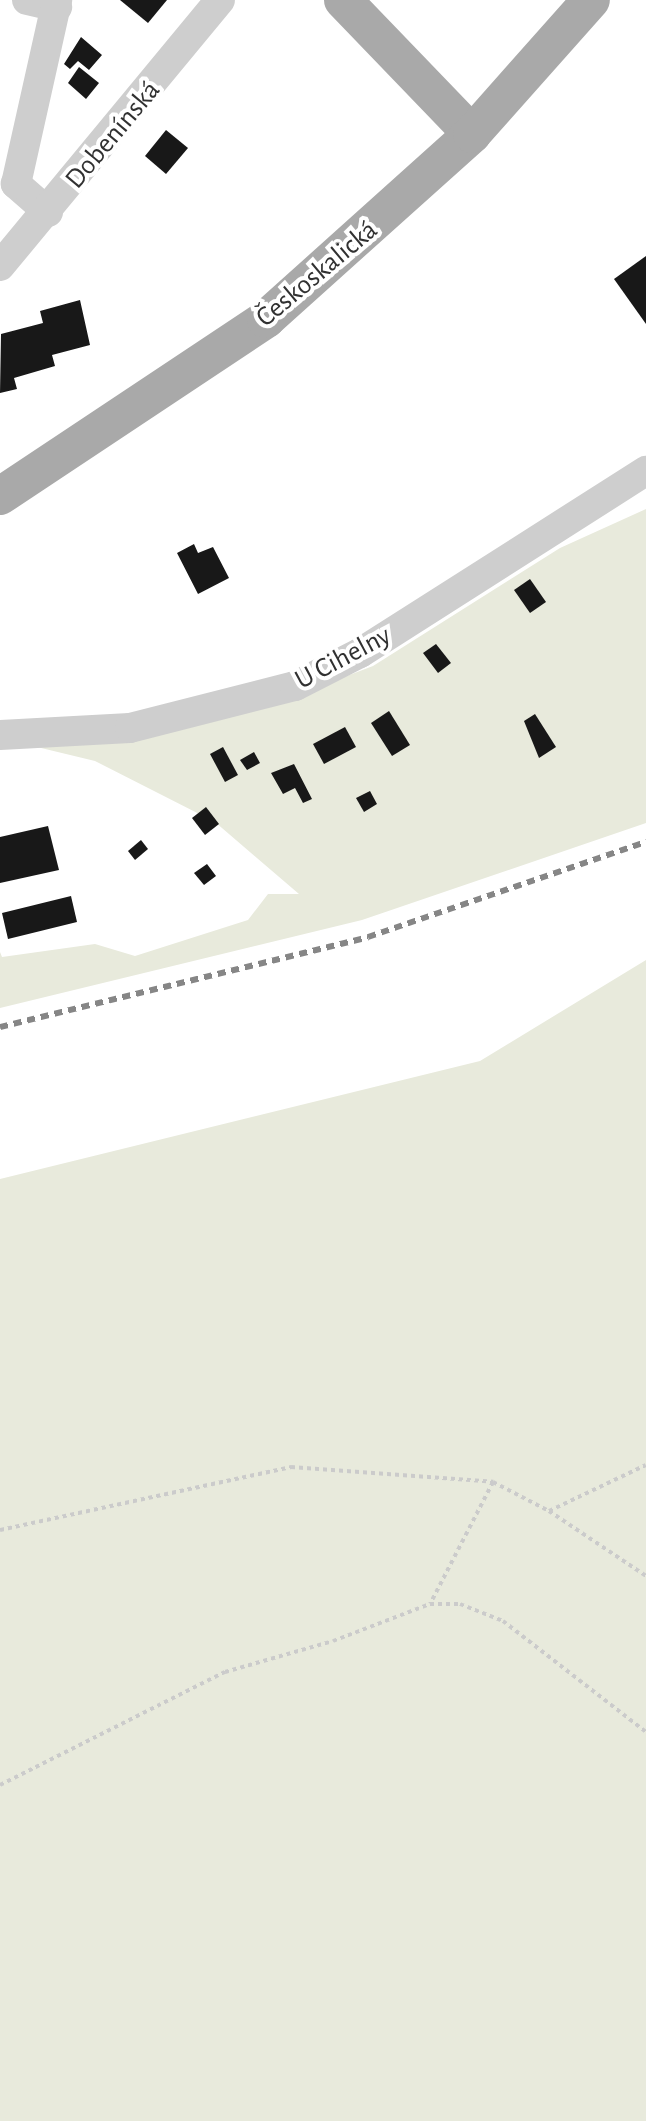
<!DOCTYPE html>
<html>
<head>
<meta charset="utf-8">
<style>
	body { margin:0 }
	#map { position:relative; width:646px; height:2121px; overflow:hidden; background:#fff; font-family:"Alegreya Sans",sans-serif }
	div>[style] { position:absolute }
	.green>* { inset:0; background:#e8eadc }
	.building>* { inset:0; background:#181818 }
	.path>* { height:4px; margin-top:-2px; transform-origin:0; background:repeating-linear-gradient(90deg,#cbcbcb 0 4px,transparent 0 8px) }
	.minor>* { height:30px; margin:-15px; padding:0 15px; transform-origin:15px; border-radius:15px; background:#cecece }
	.major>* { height:38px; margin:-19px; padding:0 19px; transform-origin:19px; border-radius:19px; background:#a9a9a9 }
	.rail>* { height:6px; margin-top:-3px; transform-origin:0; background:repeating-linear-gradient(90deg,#868686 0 8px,transparent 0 14px) }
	span { translate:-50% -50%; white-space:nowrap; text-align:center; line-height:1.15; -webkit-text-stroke:8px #fff; paint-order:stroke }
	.street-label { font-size:28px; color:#313131 }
</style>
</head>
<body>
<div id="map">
	<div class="green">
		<div style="clip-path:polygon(646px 509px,646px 823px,362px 920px,0 1008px,0 952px,2px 957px,95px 944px,135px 956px,248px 920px,268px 894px,299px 894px,215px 822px,95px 761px,37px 747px,260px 709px,373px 666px,560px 548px)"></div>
		<div style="clip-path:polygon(646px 960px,646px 2121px,0 2121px,0 1179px,480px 1061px)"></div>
	</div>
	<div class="building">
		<div style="clip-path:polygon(120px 0,167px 0,148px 23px)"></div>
		<div style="clip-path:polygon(81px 37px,102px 55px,89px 70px,78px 61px,70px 69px,64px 64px)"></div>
		<div style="clip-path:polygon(79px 67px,99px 83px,86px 99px,68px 83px)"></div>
		<div style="clip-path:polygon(166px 130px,188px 148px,166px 174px,145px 156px)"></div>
		<div style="clip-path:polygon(646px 256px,646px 324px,614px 279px)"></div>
		<div style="clip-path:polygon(80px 300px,90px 345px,52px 355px,55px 366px,14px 378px,17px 389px,0 393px,1px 334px,43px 323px,40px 311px)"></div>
		<div style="clip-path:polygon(194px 544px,198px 553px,213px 547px,229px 578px,198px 594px,177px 553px)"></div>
		<div style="clip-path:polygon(530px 579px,546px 602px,530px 613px,514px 590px)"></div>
		<div style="clip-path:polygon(436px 644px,451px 663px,438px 673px,423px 653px)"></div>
		<div style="clip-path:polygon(389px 711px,410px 745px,392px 756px,371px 723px)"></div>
		<div style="clip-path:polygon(535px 714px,556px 747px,539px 758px,524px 721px)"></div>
		<div style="clip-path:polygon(345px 727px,356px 747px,324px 764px,313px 744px)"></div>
		<div style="clip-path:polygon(223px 747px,238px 775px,225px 782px,210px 754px)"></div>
		<div style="clip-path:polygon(254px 752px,260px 763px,247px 770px,240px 760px)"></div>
		<div style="clip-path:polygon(294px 764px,312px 799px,303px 803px,295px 788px,283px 794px,271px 773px)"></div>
		<div style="clip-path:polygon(370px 791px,377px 804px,364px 812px,356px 798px)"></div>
		<div style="clip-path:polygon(206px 807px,219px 824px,205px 835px,192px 818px)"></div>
		<div style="clip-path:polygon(48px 826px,59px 870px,0 883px,0 837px)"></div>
		<div style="clip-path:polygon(141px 840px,148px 849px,135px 860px,128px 851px)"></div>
		<div style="clip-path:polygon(207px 864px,216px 876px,204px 885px,194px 873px)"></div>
		<div style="clip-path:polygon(71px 896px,77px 922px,8px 939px,2px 913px)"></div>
	</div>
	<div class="path">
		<div style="left:493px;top:1482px;width:63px;rotate:27.4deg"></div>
		<div style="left:549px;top:1511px;width:107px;rotate:-25.4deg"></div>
		<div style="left:549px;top:1511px;width:117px;rotate:33.8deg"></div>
		<div style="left:0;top:1530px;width:298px;rotate:-12.2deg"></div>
		<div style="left:291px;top:1467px;width:203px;rotate:4.2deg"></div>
		<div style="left:493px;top:1482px;width:137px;rotate:117.3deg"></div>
		<div style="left:0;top:1785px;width:252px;rotate:-26.7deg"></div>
		<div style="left:225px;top:1672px;width:112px;rotate:-16deg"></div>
		<div style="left:333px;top:1641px;width:104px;rotate:-20.9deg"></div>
		<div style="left:430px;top:1604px;width:30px"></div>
		<div style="left:460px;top:1604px;width:46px;rotate:21.6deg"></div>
		<div style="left:503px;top:1621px;width:181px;rotate:37.8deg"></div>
	</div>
	<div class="minor">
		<div style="left:27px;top:0;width:31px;rotate:13deg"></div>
		<div style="left:48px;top:212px;width:43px;rotate:-138.8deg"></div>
		<div style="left:16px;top:184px;width:189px;rotate:-77.4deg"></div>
		<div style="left:0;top:266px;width:345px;rotate:-50.4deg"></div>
		<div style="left:0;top:735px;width:130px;rotate:-3.1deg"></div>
		<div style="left:130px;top:728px;width:170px;rotate:-14.3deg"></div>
		<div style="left:295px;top:686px;width:73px;rotate:-26.9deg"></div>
		<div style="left:360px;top:653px;width:339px;rotate:-32.5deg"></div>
	</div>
	<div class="major">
		<div style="left:343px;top:0;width:186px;rotate:46.1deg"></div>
		<div style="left:0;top:496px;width:320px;rotate:-33.6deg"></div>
		<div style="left:266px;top:319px;width:277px;rotate:-41.9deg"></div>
		<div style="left:472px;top:134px;width:179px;rotate:-48.4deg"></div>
	</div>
	<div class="rail">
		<div style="left:0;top:1027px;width:379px;rotate:-13.7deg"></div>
		<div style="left:368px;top:937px;width:294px;rotate:-18.9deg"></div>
	</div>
	<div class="street-label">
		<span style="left:113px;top:135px;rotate:-50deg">Dobenínská</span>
		<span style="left:317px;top:274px;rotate:-40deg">Českoskalická</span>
		<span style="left:343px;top:658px;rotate:-28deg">U Cihelny</span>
	</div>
</div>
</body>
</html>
